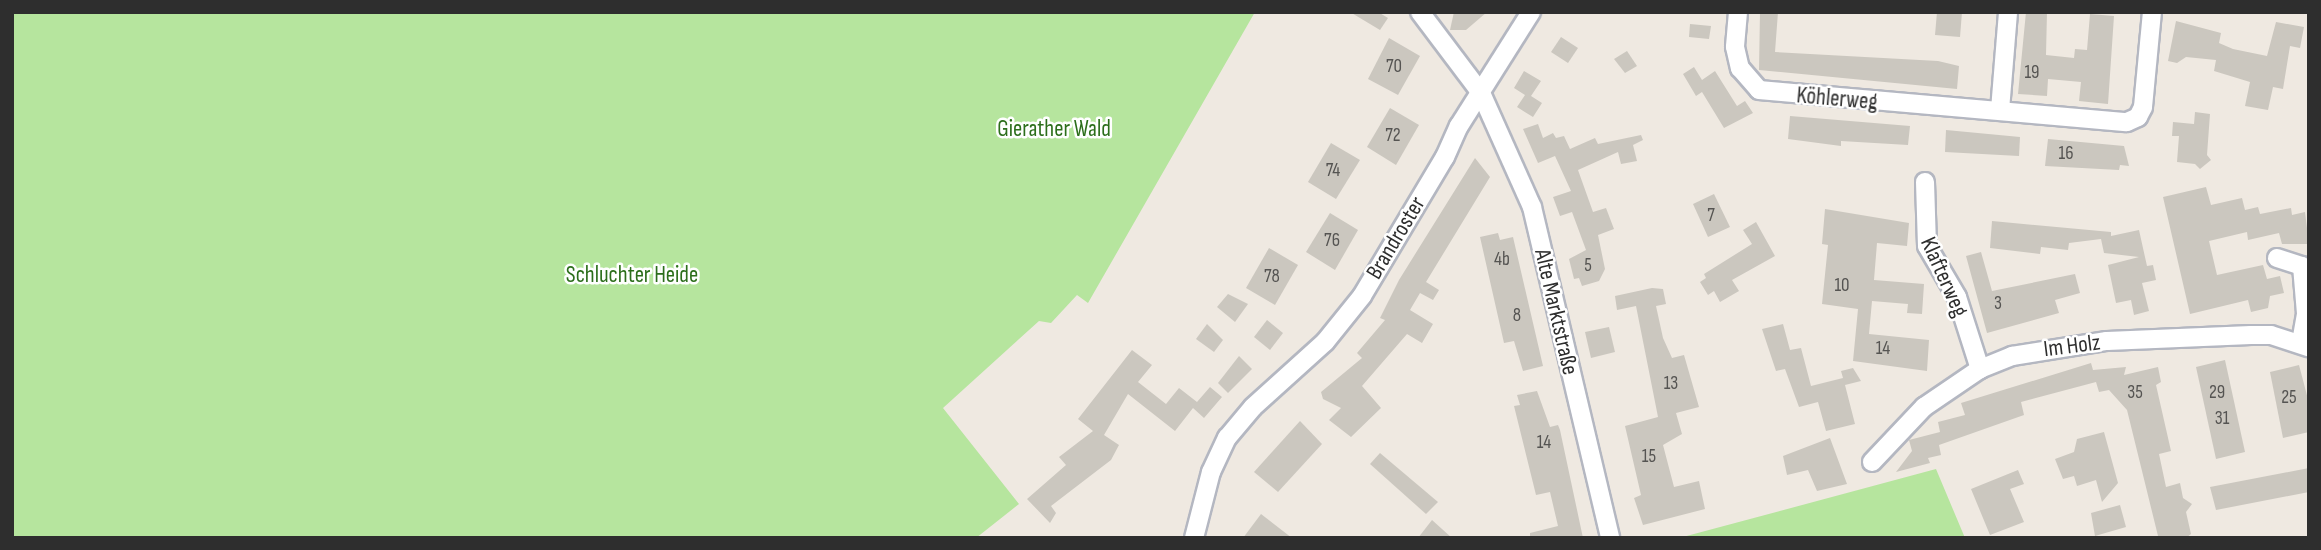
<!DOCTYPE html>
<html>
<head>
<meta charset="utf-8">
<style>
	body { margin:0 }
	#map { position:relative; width:2321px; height:550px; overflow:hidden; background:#efe9e1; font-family:"Sofia Sans Condensed",sans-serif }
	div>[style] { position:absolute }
	.green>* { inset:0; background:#b6e59e }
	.building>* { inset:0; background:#cbc7bf }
	.roads { filter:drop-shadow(2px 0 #b4b7c1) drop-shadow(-2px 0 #b4b7c1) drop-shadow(0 2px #b4b7c1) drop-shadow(0 -2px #b4b7c1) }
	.minor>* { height:18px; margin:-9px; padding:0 9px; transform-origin:9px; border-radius:9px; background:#fff }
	span { translate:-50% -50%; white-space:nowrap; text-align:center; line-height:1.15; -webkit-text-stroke:5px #fff; paint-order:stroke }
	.number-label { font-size:19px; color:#555452 }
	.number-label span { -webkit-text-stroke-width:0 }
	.street-label { font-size:23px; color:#2e2e2e }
	.park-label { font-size:23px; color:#2c6e1b }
	.frame { position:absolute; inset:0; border:14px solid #2e2e2e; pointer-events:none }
</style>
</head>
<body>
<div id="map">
	<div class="green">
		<div style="clip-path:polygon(12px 12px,1255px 12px,1088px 303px,1077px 295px,1051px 323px,1039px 321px,943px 408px,1019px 504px,976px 538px,12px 538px)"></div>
		<div style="clip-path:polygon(1936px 469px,1965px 538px,1679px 538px,1765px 515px)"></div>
	</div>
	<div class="building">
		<div style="clip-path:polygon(1350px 12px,1378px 12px,1388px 18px,1380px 30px)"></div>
		<div style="clip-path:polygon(1454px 12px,1487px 12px,1466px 30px,1450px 30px)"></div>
		<div style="clip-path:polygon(1760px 12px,1778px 12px,1775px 52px,1938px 61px,1959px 66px,1957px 89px,1759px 70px)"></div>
		<div style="clip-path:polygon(1937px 12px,1962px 12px,1960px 37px,1935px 35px)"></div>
		<div style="clip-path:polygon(2026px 12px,2047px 12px,2046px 55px,2074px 58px,2075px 49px,2087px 50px,2090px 14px,2114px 16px,2108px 104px,2079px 101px,2081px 82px,2048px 79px,2047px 96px,2018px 94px)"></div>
		<div style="clip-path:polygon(2176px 21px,2221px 33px,2219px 43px,2233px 49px,2267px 56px,2276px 22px,2304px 27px,2300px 48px,2290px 46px,2283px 89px,2273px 87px,2268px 110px,2245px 106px,2250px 82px,2214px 71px,2216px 60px,2186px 57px,2177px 63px,2168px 61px)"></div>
		<div style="clip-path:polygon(1690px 24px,1711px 26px,1709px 39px,1689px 37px)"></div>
		<div style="clip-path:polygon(1561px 37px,1578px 48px,1568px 63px,1551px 52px)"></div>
		<div style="clip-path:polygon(1389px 38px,1420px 56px,1398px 95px,1368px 79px)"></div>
		<div style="clip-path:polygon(1627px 51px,1637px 66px,1625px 73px,1614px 59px)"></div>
		<div style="clip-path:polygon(1694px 67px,1702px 80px,1715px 71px,1737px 106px,1745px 101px,1753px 113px,1724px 128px,1702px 92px,1696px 96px,1683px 74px)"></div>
		<div style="clip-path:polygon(1524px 71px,1541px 81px,1531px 96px,1542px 103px,1533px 117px,1517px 107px,1525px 95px,1514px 88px)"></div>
		<div style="clip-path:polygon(1390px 108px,1419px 125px,1396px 165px,1367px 147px)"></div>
		<div style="clip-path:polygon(2195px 112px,2210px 114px,2207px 155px,2211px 160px,2200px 169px,2195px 164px,2177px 162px,2179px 136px,2172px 136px,2173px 122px,2194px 124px)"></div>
		<div style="clip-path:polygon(1790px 116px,1910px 126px,1908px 145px,1841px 141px,1841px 146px,1788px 139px)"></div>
		<div style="clip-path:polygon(1538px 124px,1543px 138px,1553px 133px,1556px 138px,1564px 136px,1570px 149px,1595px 138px,1598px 144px,1641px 135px,1643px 140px,1633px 145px,1637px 161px,1621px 164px,1618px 152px,1578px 170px,1593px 212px,1606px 208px,1614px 229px,1598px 235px,1605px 269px,1599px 281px,1582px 286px,1579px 278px,1574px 279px,1569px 259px,1586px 250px,1572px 212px,1560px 216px,1553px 197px,1571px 191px,1555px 156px,1538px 163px,1523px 129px)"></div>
		<div style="clip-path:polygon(1946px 130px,2020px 137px,2019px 156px,1945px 152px)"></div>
		<div style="clip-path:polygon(2048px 139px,2124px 146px,2129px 166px,2120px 165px,2119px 170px,2045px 166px)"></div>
		<div style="clip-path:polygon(1331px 143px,1360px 160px,1336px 199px,1308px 182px)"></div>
		<div style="clip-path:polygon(1475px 158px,1490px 177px,1426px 282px,1439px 290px,1433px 300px,1420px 293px,1410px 310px,1433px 324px,1422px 343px,1407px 334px,1362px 386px,1381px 408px,1351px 437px,1329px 420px,1341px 408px,1323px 399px,1321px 392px,1362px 358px,1357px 353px,1385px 320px,1380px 318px,1399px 280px)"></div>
		<div style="clip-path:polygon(2206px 187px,2211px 205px,2242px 198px,2245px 210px,2258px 207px,2260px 214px,2291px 208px,2292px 215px,2305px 212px,2309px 244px,2282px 244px,2279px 233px,2248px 240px,2247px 232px,2209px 241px,2217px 275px,2263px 265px,2267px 279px,2280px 276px,2284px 293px,2270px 296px,2268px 308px,2251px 312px,2248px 300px,2190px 314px,2163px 197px)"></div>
		<div style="clip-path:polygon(1714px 194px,1730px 227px,1708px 237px,1693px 204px)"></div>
		<div style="clip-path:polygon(1825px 209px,1909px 223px,1907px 246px,1877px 243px,1874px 280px,1924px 284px,1922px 314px,1907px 313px,1908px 304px,1872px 301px,1869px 334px,1929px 340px,1927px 371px,1853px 361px,1858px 309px,1822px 304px,1828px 245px,1822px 244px)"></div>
		<div style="clip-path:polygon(1330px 213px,1358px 230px,1335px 270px,1306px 252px)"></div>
		<div style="clip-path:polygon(1992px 221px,2111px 232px,2111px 236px,2139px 230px,2147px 266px,2153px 265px,2156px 280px,2142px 283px,2149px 311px,2134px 315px,2131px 300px,2116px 303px,2108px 265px,2139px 257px,2104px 253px,2101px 239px,2069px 243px,2068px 250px,2041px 247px,2040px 254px,1990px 248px)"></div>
		<div style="clip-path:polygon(1756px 222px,1775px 256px,1732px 280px,1739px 291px,1720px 302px,1714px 291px,1708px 295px,1700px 282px,1706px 278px,1704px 274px,1752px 244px,1743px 230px)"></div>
		<div style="clip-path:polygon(1498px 233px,1500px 240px,1513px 237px,1543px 366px,1523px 371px,1514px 341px,1504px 343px,1480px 237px)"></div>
		<div style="clip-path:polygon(1269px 248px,1298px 265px,1275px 305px,1246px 288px)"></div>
		<div style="clip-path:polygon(1981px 252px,1992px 291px,2075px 274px,2080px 293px,2055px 300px,2059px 313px,1987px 333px,1966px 256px)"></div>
		<div style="clip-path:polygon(1652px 288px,1663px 289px,1666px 304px,1656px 306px,1663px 338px,1672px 358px,1684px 355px,1699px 407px,1676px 413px,1682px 434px,1663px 445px,1674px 487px,1699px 481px,1705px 509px,1643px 525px,1634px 498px,1641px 495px,1625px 426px,1658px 417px,1636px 306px,1617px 310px,1615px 296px)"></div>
		<div style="clip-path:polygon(1228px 294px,1248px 304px,1235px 322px,1217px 307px)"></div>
		<div style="clip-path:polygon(1267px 320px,1283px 333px,1270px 350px,1254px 337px)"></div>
		<div style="clip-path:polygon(1207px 324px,1223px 340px,1214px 352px,1196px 339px)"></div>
		<div style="clip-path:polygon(1783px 324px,1790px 350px,1801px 348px,1811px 386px,1843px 378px,1841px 371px,1853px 368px,1861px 381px,1845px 385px,1855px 424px,1826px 431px,1818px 402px,1799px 407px,1785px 369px,1776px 371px,1762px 329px)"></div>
		<div style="clip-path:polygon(1609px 327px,1615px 352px,1591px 358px,1585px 332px)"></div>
		<div style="clip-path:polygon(1132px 350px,1152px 365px,1138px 382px,1166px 404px,1179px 388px,1197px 402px,1210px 387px,1222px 397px,1204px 418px,1193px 408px,1175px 431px,1128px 394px,1104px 435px,1119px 445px,1111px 460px,1051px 506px,1056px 513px,1050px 523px,1027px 499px,1066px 465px,1059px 457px,1093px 431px,1078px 419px)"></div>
		<div style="clip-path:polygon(1239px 356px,1252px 369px,1228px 393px,1218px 383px)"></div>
		<div style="clip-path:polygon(2225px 360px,2245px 452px,2216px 459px,2196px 367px)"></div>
		<div style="clip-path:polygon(2091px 363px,2093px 370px,2126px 367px,2124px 375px,2158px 367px,2161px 382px,2156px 385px,2171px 451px,2159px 454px,2166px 487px,2180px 483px,2183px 498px,2192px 504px,2186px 512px,2191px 534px,2186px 538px,2158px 536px,2127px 410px,2109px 390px,2099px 392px,2096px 382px,2021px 402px,2024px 415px,1939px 445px,1941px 455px,1928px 458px,1930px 463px,1896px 472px,1912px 451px,1909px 440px,1940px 432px,1938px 422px,1965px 415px,1961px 403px)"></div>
		<div style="clip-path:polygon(2299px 365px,2309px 403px,2309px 432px,2283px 438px,2270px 372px)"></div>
		<div style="clip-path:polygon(1537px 391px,1550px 427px,1558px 425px,1560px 430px,1583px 538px,1530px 538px,1530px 533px,1558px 526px,1550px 492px,1536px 495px,1514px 406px,1520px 405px,1517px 395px)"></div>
		<div style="clip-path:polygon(1300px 421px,1322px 444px,1278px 492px,1254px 472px)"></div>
		<div style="clip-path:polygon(2104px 432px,2118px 483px,2102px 502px,2096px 480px,2077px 486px,2074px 476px,2063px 479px,2055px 459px,2074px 452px,2077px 439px)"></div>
		<div style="clip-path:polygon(1830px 438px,1847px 484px,1817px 491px,1808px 470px,1787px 475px,1783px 456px)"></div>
		<div style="clip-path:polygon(1380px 453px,1438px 502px,1426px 514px,1370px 464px)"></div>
		<div style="clip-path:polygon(2309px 468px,2309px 492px,2216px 510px,2210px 487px)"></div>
		<div style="clip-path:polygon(2018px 470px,2024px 484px,2010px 489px,2024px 522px,1990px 535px,1971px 489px)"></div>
		<div style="clip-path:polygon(2120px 505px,2126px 527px,2095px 536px,2091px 513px)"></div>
		<div style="clip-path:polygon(1261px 514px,1292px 538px,1243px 538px)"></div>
		<div style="clip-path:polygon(1432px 520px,1452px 538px,1418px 538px)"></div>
	</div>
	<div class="roads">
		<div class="minor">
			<div style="left:1420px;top:12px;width:101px;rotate:53deg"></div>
			<div style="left:1481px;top:93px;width:125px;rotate:65.9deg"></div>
			<div style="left:1532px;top:207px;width:340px;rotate:76.7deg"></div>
			<div style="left:1738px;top:12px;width:35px;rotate:95deg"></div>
			<div style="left:1735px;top:47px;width:22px;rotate:77deg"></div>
			<div style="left:1740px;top:68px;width:29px;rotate:49deg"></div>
			<div style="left:1759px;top:90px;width:369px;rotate:5deg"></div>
			<div style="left:2127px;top:122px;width:12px;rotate:-24deg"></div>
			<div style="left:2138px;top:117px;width:11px;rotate:-63deg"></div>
			<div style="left:2143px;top:107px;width:95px;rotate:-84.6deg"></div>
			<div style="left:2000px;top:110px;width:98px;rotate:-85.3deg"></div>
			<div style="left:1925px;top:182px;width:64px;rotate:88.2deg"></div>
			<div style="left:1927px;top:246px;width:59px;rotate:59.5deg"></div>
			<div style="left:1957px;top:297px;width:76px;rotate:72.3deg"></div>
			<div style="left:2277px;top:258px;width:26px;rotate:18deg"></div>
			<div style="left:2302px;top:266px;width:48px;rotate:85.2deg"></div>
			<div style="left:2306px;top:314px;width:28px;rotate:100deg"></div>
			<div style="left:1872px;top:462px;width:76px;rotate:-46.6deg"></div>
			<div style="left:1924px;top:407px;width:68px;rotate:-34.2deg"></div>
			<div style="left:1980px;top:369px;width:35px;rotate:-22deg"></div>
			<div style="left:2012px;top:356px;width:96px;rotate:-9deg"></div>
			<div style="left:2107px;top:341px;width:144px;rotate:-2.4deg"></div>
			<div style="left:2251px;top:335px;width:20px"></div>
			<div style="left:2271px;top:335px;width:40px;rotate:18deg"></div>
			<div style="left:1194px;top:538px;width:68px;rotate:-75.6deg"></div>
			<div style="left:1211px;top:472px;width:38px;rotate:-65deg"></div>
			<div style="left:1227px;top:438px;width:40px;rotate:-50deg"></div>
			<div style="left:1253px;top:407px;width:97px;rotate:-42.1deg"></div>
			<div style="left:1325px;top:342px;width:59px;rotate:-51.2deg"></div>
			<div style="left:1362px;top:296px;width:162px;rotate:-59.2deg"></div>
			<div style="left:1445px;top:157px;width:34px;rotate:-66deg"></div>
			<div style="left:1459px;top:126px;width:135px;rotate:-57.7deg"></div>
		</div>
	</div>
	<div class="number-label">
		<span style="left:1394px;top:67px">70</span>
		<span style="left:2032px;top:73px">19</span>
		<span style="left:1393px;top:136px">72</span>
		<span style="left:2066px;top:154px">16</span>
		<span style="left:1333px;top:171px">74</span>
		<span style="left:1711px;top:216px">7</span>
		<span style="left:1332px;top:241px">76</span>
		<span style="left:1502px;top:260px">4b</span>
		<span style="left:1588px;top:266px">5</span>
		<span style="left:1272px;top:277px">78</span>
		<span style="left:1842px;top:286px">10</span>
		<span style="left:1998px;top:304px">3</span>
		<span style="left:1517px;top:316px">8</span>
		<span style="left:1883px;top:349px">14</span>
		<span style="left:1671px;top:384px">13</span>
		<span style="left:2135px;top:393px">35</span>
		<span style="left:2217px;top:393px">29</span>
		<span style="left:2289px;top:398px">25</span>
		<span style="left:2222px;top:419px">31</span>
		<span style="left:1544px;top:443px">14</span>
		<span style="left:1649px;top:457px">15</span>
	</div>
	<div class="street-label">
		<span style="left:1837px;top:99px;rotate:5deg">Köhlerweg</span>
		<span style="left:1396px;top:238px;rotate:-59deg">Brandroster</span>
		<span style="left:1944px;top:277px;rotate:66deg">Klafterweg</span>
		<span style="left:1556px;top:312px;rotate:77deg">Alte Marktstraße</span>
		<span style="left:2072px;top:346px;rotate:-7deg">Im Holz</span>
	</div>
	<div class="park-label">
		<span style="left:1054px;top:129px">Gierather Wald</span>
		<span style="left:632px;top:275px">Schluchter Heide</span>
	</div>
	<div class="frame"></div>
</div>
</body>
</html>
